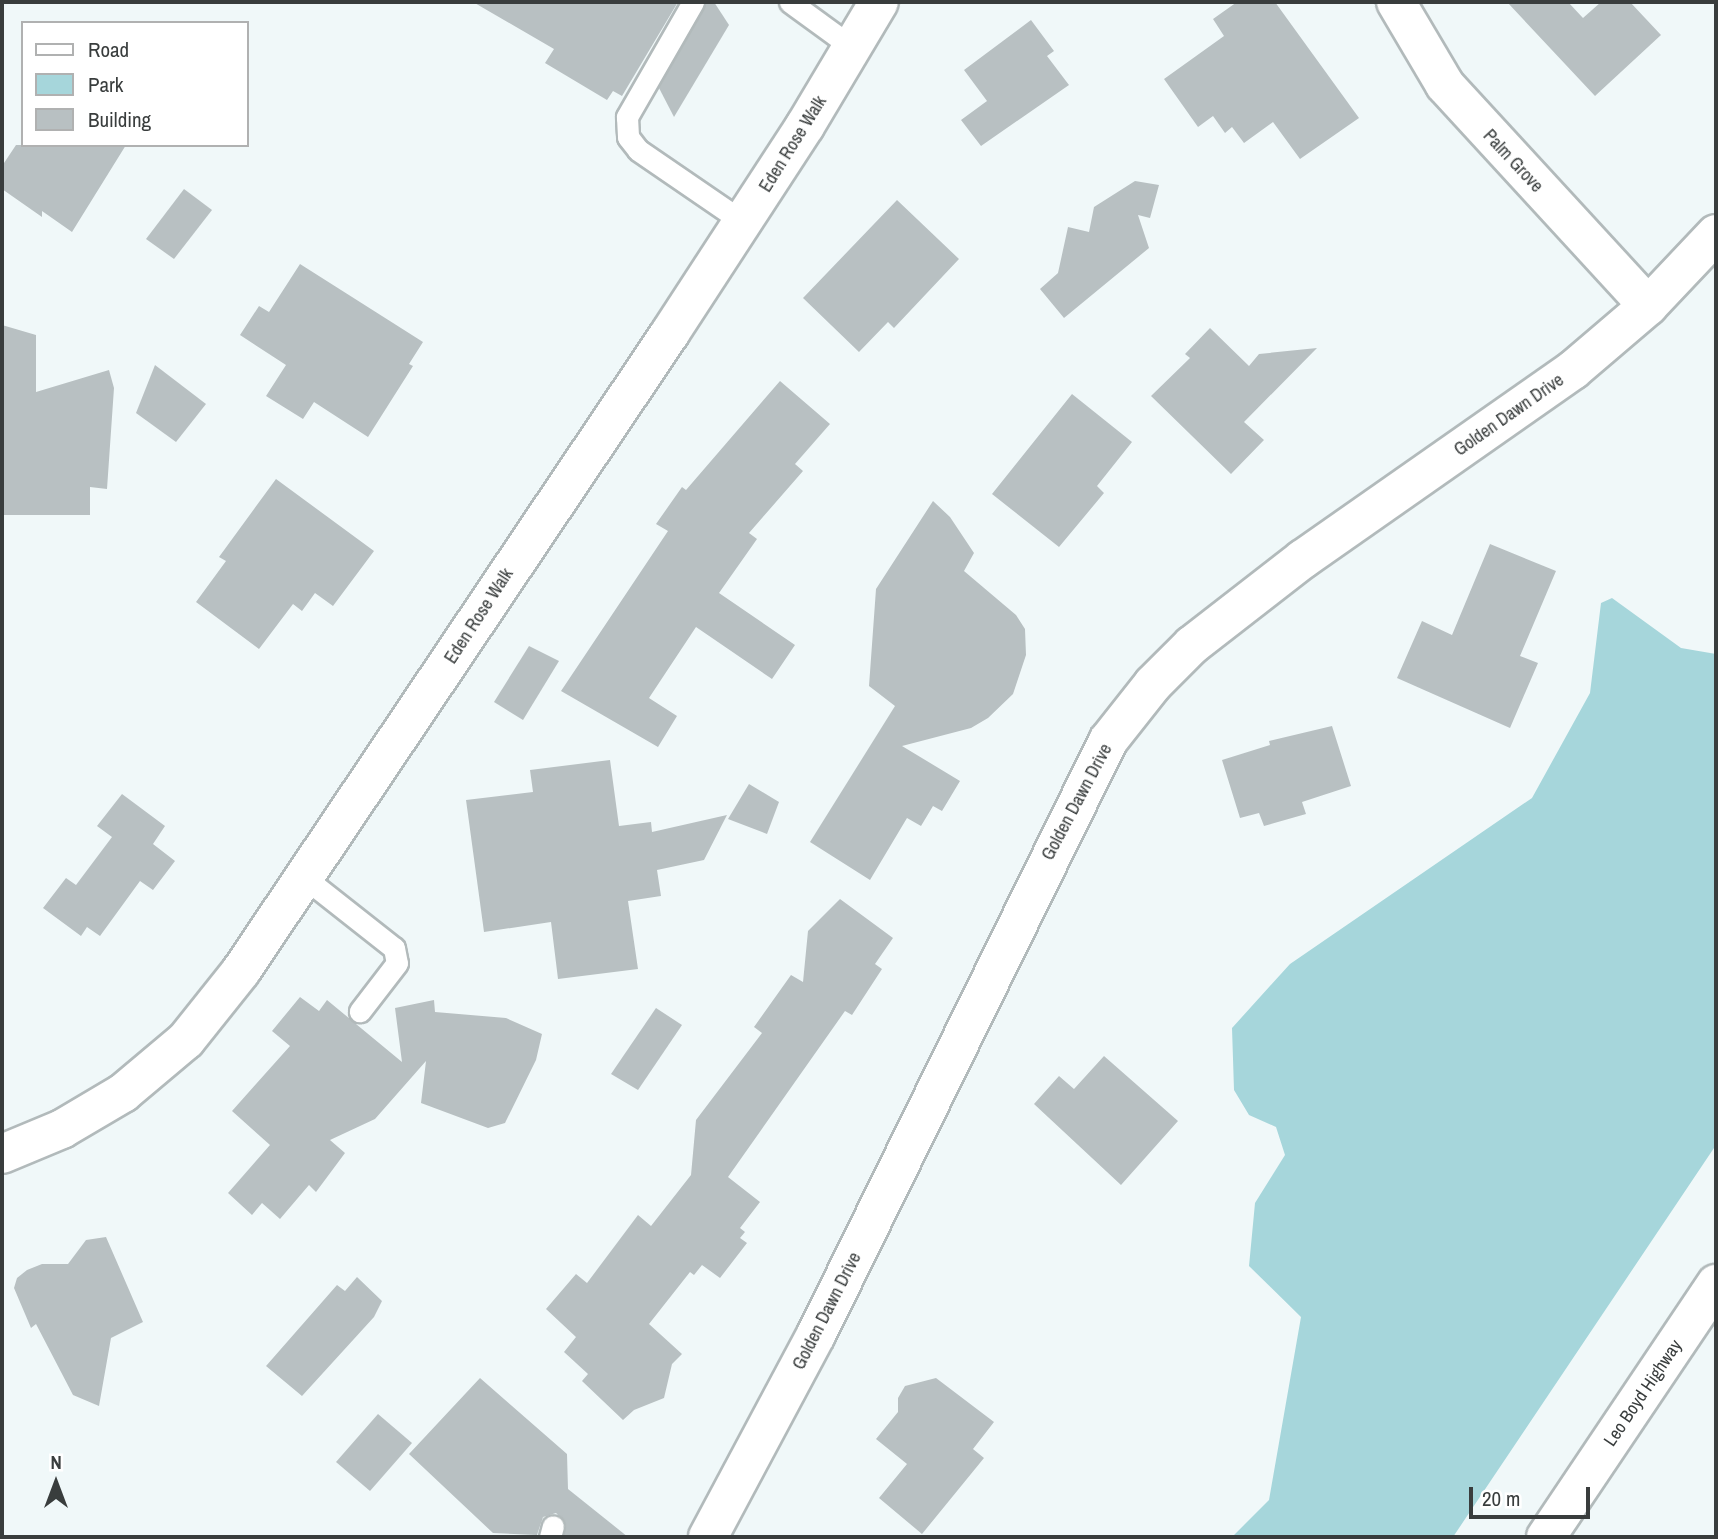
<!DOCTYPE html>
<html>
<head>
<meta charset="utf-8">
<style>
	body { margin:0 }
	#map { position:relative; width:1718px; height:1539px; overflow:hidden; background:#f0f8f9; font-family:"Archivo Narrow",sans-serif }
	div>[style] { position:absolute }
	.green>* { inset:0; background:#a6d6db }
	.building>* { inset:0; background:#b8c0c2 }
	.roads { filter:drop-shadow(2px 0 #b2babb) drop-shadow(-2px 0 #b2babb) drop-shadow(0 2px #b2babb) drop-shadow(0 -2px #b2babb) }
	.service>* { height:21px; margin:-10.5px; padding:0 10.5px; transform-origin:10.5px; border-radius:10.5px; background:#fff }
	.minor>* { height:38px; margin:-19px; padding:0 19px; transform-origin:19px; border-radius:19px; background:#fff }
	.primary>* { height:38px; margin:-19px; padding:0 19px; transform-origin:19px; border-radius:19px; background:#fff }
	span { translate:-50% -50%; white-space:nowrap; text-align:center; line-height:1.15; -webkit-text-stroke:5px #fff; paint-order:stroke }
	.street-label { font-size:18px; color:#393d3d }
	.frame { position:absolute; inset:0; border:4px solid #393d3d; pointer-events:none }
	.legend { position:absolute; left:21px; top:21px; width:228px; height:126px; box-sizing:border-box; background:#fff; border:2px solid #b0b1b1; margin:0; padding:9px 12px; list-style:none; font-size:21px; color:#393d3d }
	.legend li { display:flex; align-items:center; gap:14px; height:35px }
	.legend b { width:35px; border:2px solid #b0b1b1 }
	.north { position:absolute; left:21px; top:1448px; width:70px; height:70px; -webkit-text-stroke:5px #fff; paint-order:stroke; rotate:0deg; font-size:19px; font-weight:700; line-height:28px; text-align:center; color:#393d3d }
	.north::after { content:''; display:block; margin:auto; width:24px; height:32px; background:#393d3d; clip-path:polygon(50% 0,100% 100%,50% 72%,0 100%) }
	.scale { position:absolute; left:1469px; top:1487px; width:121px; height:32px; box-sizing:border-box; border:4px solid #393d3d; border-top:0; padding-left:9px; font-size:21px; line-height:24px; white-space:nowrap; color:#393d3d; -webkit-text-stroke:5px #fff; paint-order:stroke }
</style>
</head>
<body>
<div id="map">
	<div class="green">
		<div style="clip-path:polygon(1612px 598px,1681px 648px,1716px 654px,1716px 1145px,1453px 1537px,1232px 1537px,1269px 1500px,1301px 1317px,1249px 1266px,1255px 1203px,1285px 1155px,1276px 1127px,1249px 1115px,1234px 1090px,1232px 1028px,1290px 964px,1532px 798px,1590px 693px,1601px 603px)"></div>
	</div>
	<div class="building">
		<div style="clip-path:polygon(473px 2px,678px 2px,622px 96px,613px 91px,607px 100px,545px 63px,554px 49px)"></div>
		<div style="clip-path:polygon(706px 2px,714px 2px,729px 25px,674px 117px,659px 88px)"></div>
		<div style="clip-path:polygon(1237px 2px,1275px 2px,1359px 118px,1300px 159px,1273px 122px,1244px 143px,1232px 127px,1225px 133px,1213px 116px,1198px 127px,1164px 79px,1224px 36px,1213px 19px)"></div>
		<div style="clip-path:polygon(1507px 2px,1568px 2px,1583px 18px,1601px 2px,1630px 2px,1661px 35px,1595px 96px)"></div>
		<div style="clip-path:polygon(1031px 20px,1054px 51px,1047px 56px,1069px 85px,981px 146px,961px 120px,987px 101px,964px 70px)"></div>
		<div style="clip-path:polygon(16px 145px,126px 145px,72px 232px,42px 211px,42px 217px,2px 189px,2px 166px)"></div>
		<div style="clip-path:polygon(1135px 181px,1159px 185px,1150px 218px,1138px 215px,1149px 248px,1064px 318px,1040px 289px,1058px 273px,1068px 227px,1089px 232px,1094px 207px)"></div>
		<div style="clip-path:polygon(184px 189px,212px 210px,174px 259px,146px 239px)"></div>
		<div style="clip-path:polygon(897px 200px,959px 259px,894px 328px,888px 322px,859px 352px,803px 298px)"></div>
		<div style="clip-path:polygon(300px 264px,423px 342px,409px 364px,413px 366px,368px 437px,314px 402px,303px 419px,266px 396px,286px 365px,240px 335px,259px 306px,269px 312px)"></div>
		<div style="clip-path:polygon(2px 325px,36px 335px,36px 392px,109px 370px,114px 388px,107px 489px,90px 487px,90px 515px,2px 515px)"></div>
		<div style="clip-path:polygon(1210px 328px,1249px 366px,1259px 354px,1317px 348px,1244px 422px,1264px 440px,1231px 474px,1151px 396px,1190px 358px,1185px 354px)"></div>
		<div style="clip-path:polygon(155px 365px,206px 404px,176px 442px,136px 413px)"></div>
		<div style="clip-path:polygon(780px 381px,830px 424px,795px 464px,803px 471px,749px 533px,757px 539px,719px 593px,795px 645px,772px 679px,696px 627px,649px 698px,677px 716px,658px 747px,561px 691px,668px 531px,656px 524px,682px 487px,686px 490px)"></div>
		<div style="clip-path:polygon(1072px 394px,1132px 442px,1097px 486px,1104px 493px,1059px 547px,992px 494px)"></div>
		<div style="clip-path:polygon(276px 479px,374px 551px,333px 606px,315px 593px,302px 611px,293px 604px,259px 649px,196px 602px,226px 561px,219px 557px)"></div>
		<div style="clip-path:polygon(933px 501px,950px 517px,974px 553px,964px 571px,1016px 615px,1025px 629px,1026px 655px,1013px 694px,988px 718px,971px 728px,902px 746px,960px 781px,942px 811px,933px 806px,921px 826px,907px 818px,870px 880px,810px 842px,895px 706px,869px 686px,876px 589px)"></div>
		<div style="clip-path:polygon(1490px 544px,1556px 571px,1520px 656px,1538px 663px,1510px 728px,1397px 678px,1422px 621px,1452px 635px)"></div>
		<div style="clip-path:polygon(529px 646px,559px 661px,523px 720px,494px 702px)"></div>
		<div style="clip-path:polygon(1332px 726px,1351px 786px,1302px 802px,1306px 814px,1264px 826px,1259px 813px,1240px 818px,1222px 760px,1270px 745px,1269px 741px)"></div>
		<div style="clip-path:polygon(610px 760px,619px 826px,651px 822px,652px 832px,727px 815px,704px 860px,657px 870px,661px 896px,628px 901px,638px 969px,558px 979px,551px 922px,484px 932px,466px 800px,533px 792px,530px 770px)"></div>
		<div style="clip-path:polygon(749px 784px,779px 802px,767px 834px,728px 819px)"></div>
		<div style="clip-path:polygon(122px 794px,165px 826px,153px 844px,175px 861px,153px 890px,140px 881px,100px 936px,87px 927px,81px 936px,43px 908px,66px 878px,76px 885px,112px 837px,97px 826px)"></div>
		<div style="clip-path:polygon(840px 899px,893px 938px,875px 964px,882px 969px,852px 1015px,845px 1011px,728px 1177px,760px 1202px,740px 1228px,745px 1232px,740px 1238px,747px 1243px,720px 1278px,702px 1265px,694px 1275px,690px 1272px,649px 1324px,682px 1354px,672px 1364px,664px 1398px,634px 1410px,623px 1420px,582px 1381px,588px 1374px,564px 1352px,576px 1337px,546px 1309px,576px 1274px,587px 1283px,638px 1215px,651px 1226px,691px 1175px,696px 1120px,762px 1033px,754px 1027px,791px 975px,803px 982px,808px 931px)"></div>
		<div style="clip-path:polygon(300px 997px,319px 1011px,327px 1000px,402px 1062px,395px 1008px,434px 1000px,435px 1012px,506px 1018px,542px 1034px,536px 1060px,505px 1123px,488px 1128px,421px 1103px,426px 1061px,375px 1119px,330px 1140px,345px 1153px,316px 1192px,309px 1185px,280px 1219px,262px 1203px,252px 1215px,228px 1193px,270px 1145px,232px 1111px,290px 1046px,272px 1031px)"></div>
		<div style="clip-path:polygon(656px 1008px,682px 1025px,638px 1090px,611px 1074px)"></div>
		<div style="clip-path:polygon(1104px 1056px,1178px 1121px,1121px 1185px,1034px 1104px,1059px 1076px,1074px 1089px)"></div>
		<div style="clip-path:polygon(106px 1237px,143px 1322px,111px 1338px,99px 1406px,73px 1395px,36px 1324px,31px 1328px,14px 1288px,17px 1278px,27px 1270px,42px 1264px,68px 1264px,86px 1240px)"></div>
		<div style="clip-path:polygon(357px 1277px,382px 1301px,374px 1317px,302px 1396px,266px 1366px,337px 1285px,345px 1291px)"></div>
		<div style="clip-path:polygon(480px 1378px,567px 1454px,568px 1489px,628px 1537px,564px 1536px,565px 1522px,556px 1513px,543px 1517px,537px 1535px,493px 1533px,409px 1454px)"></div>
		<div style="clip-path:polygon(936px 1378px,994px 1422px,973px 1449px,984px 1458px,922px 1534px,879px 1498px,907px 1464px,876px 1439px,898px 1412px,898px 1398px,905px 1386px)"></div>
		<div style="clip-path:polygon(378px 1414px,412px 1443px,370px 1491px,336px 1462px)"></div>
	</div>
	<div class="roads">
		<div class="service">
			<div style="left:693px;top:2px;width:133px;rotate:119.9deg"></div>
			<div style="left:627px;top:117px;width:20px;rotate:87deg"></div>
			<div style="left:628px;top:137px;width:16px;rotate:52deg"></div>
			<div style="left:638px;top:150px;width:127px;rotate:34.4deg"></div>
			<div style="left:790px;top:2px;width:77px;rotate:36deg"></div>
			<div style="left:305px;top:878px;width:113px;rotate:38.2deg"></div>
			<div style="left:394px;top:948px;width:15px;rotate:79deg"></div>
			<div style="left:397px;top:963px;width:61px;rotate:127.6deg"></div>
			<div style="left:550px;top:1537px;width:11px;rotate:-75deg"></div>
		</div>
		<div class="minor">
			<div style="left:1396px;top:2px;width:96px;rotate:59.4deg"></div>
			<div style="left:1445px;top:85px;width:300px;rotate:47.4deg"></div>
			<div style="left:2px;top:1154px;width:65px;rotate:-22.6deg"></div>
			<div style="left:62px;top:1129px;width:71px;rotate:-30.5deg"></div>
			<div style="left:123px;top:1093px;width:82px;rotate:-40.1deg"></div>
			<div style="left:186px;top:1040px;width:88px;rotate:-51.4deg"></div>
			<div style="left:241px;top:971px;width:769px;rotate:-56.08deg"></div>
			<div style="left:670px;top:333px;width:247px;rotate:-56.9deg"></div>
			<div style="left:805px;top:126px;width:144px;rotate:-59.2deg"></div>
			<div style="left:708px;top:1537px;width:229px;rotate:-61.9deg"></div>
			<div style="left:816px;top:1335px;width:662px;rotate:-63.82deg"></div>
			<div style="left:1108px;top:741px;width:73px;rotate:-51.7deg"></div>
			<div style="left:1153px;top:684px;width:55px;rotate:-45deg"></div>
			<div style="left:1192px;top:645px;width:140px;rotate:-37.8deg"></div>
			<div style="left:1303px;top:559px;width:330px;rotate:-35deg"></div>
			<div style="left:1573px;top:370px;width:99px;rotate:-40.5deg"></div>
			<div style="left:1648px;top:306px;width:99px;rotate:-46.6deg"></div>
		</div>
		<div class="primary">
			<div style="left:1546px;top:1537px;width:305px;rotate:-56.1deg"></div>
		</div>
	</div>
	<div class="street-label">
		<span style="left:793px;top:144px;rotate:-58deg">Eden Rose Walk</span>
		<span style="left:1513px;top:161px;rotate:47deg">Palm Grove</span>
		<span style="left:1509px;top:415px;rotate:-35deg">Golden Dawn Drive</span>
		<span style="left:479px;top:616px;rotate:-57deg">Eden Rose Walk</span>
		<span style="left:1077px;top:802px;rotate:-62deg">Golden Dawn Drive</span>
		<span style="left:827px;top:1311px;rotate:-63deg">Golden Dawn Drive</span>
		<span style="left:1643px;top:1393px;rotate:-56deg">Leo Boyd Highway</span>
	</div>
	<div class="frame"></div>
	<ul class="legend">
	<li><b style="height:9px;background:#fff"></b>Road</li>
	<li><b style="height:19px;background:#a6d6db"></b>Park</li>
	<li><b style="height:19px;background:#b8c0c2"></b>Building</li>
	</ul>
	<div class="north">N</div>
	<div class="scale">20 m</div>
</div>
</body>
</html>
